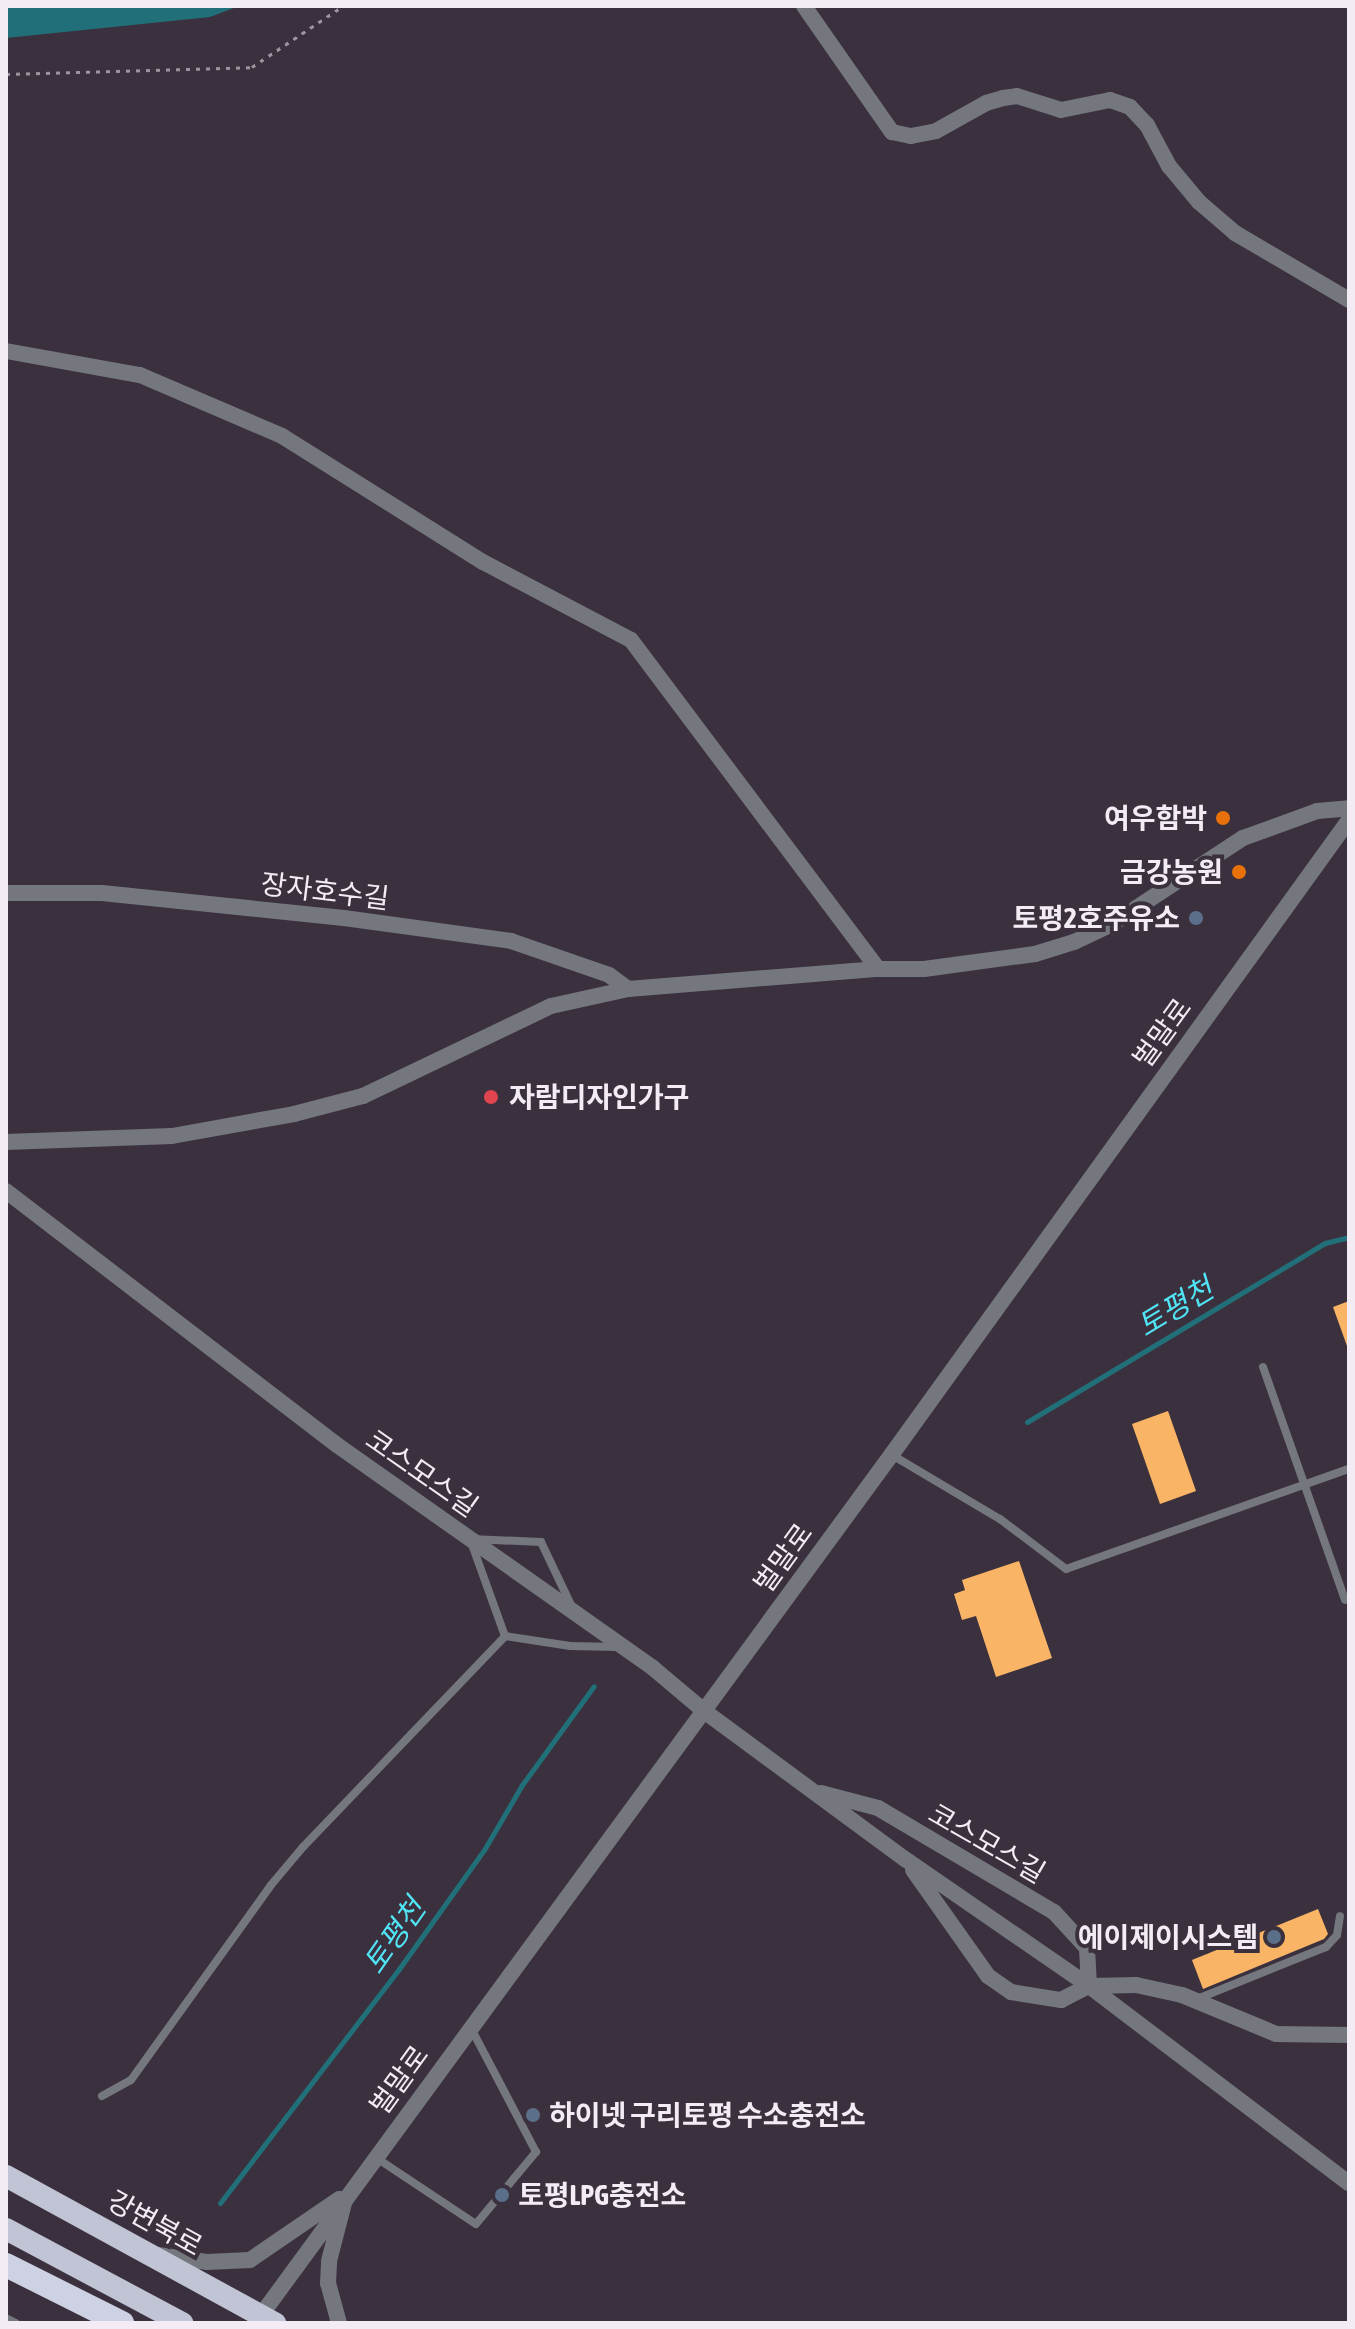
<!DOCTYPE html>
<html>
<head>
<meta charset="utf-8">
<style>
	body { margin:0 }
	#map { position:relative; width:1355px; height:2329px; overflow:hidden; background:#3b313e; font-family:"Asap Condensed","Noto Sans KR",sans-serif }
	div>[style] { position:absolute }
	.water>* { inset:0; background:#217079 }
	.stream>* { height:5px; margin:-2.5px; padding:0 2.5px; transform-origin:2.5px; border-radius:2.5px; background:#217079 }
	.building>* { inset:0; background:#f9b565 }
	.path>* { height:3px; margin-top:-1.5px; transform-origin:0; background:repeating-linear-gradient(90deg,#9c949e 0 4px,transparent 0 10px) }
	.service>* { height:8px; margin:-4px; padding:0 4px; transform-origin:4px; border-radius:4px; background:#75777e }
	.minor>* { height:16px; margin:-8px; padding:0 8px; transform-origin:8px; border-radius:8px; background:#75777e }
	.tertiary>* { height:16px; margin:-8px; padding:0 8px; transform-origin:8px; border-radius:8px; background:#75777e }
	.trunk>* { height:22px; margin:-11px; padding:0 11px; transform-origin:11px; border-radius:11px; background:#c0c4d5 }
	.motorway>* { height:24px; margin:-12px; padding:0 12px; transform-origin:12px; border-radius:12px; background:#cdd1e3 }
	.dots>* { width:22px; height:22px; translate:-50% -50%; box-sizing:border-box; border:4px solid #3b313e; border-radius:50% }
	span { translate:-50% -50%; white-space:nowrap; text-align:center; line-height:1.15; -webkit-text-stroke:8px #3b313e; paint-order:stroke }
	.poi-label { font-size:28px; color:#f3ecf4; font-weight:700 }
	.right { translate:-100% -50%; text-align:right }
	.left { translate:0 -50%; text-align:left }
	.street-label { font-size:28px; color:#f3ecf4 }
	.water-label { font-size:30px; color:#51e4f5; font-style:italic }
	.frame { position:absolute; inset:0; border:8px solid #f3ecf4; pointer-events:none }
</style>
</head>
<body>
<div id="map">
	<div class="water">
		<div style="clip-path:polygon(6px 6px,239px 6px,210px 17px,6px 38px)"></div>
	</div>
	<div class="stream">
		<div style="left:1027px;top:1422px;width:348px;rotate:-31deg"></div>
		<div style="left:1325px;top:1243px;width:25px;rotate:-14deg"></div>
		<div style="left:220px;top:2203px;width:295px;rotate:-52.6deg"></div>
		<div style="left:399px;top:1969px;width:146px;rotate:-54.5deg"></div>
		<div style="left:484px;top:1850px;width:75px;rotate:-59.7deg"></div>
		<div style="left:522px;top:1785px;width:122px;rotate:-54deg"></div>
	</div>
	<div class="building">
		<div style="clip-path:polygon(1349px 1301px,1349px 1346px,1347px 1346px,1333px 1307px)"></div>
		<div style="clip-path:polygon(1168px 1411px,1196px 1491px,1160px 1504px,1132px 1424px)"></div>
		<div style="clip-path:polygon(1019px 1561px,1052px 1658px,996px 1677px,976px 1616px,962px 1620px,954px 1594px,965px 1590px,962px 1580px)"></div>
		<div style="clip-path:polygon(1318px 1909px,1328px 1934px,1324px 1939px,1203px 1989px,1192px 1960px)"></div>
	</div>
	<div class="path">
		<div style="left:6px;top:74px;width:246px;rotate:-1.6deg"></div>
		<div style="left:252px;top:67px;width:110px;rotate:-33.8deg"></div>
	</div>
	<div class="service">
		<div style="left:1263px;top:1367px;width:247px;rotate:70.6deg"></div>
		<div style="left:892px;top:1455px;width:126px;rotate:30.7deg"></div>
		<div style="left:1000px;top:1519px;width:83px;rotate:37.1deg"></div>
		<div style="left:1066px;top:1569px;width:300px;rotate:-19.5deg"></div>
		<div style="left:572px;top:1607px;width:72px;rotate:-115.5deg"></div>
		<div style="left:541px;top:1542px;width:71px;rotate:-177.6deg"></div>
		<div style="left:470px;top:1539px;width:103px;rotate:70.2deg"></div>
		<div style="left:505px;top:1636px;width:66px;rotate:8.7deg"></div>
		<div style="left:570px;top:1646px;width:47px;rotate:1.2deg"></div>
		<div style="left:1197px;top:1999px;width:139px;rotate:-22deg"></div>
		<div style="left:1326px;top:1947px;width:16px;rotate:-47deg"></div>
		<div style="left:1337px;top:1935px;width:19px;rotate:-81deg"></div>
		<div style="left:102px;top:2096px;width:33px;rotate:-29deg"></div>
		<div style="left:131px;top:2080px;width:240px;rotate:-54.3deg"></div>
		<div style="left:271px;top:1885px;width:50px;rotate:-49.9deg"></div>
		<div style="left:303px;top:1847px;width:292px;rotate:-46.2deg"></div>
		<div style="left:375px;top:2157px;width:121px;rotate:33.6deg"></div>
		<div style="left:476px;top:2224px;width:94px;rotate:-50.2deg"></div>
		<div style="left:536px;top:2152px;width:140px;rotate:-117.7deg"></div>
		<div style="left:6px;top:2318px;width:11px;rotate:27deg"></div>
	</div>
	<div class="minor">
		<div style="left:804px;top:6px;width:154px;rotate:55.1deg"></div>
		<div style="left:892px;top:132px;width:19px;rotate:12deg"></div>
		<div style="left:911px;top:136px;width:25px;rotate:-11deg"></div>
		<div style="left:936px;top:131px;width:57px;rotate:-29.2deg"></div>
		<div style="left:986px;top:103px;width:18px;rotate:-16deg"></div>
		<div style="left:1003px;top:98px;width:14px;rotate:-8deg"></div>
		<div style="left:1017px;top:96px;width:46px;rotate:17.7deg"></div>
		<div style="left:1061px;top:110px;width:50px;rotate:-11.5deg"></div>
		<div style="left:1110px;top:100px;width:21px;rotate:19deg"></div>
		<div style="left:1130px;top:107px;width:25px;rotate:47deg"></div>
		<div style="left:1147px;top:125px;width:47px;rotate:61.8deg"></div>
		<div style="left:1169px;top:166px;width:47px;rotate:50.2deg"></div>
		<div style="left:1199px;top:202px;width:48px;rotate:40.7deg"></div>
		<div style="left:1235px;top:233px;width:132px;rotate:30.4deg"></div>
		<div style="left:6px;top:351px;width:136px;rotate:10.2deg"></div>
		<div style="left:140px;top:375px;width:155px;rotate:23.2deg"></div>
		<div style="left:282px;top:436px;width:237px;rotate:32.1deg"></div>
		<div style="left:483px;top:562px;width:167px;rotate:27.8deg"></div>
		<div style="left:631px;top:640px;width:411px;rotate:53.1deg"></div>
		<div style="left:6px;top:893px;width:96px"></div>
		<div style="left:102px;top:893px;width:243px;rotate:5.9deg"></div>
		<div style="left:344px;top:918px;width:169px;rotate:7.8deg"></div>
		<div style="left:511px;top:941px;width:104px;rotate:19.1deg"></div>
		<div style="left:609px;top:975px;width:24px;rotate:36deg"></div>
		<div style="left:6px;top:1142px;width:166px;rotate:-2.1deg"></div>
		<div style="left:172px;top:1136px;width:124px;rotate:-10.2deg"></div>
		<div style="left:294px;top:1114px;width:71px;rotate:-14.6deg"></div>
		<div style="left:363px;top:1096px;width:208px;rotate:-25.6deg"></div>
		<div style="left:551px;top:1006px;width:79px;rotate:-12.4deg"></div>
		<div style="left:628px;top:989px;width:251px;rotate:-4.6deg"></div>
		<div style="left:878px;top:969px;width:46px"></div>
		<div style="left:924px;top:969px;width:112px;rotate:-7.7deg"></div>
		<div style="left:1035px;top:954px;width:41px;rotate:-17.1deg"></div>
		<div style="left:1074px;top:942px;width:42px;rotate:-25.3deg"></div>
		<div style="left:1112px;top:924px;width:157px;rotate:-33.3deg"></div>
		<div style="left:1243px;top:838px;width:79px;rotate:-20deg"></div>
		<div style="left:1317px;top:811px;width:32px;rotate:-5deg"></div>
		<div style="left:6px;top:1191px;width:417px;rotate:37.5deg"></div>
		<div style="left:337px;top:1445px;width:387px;rotate:35.2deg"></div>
		<div style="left:653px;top:1668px;width:67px;rotate:40.1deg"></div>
		<div style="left:704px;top:1711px;width:250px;rotate:36.4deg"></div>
		<div style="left:905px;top:1859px;width:224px;rotate:34.6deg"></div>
		<div style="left:1089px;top:1986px;width:326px;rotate:37.2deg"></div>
		<div style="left:821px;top:1793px;width:59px;rotate:14.7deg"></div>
		<div style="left:878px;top:1808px;width:204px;rotate:30.6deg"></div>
		<div style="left:1054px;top:1912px;width:49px;rotate:47.5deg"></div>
		<div style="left:1087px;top:1948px;width:38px;rotate:87deg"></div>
		<div style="left:913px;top:1870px;width:130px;rotate:54.7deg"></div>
		<div style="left:988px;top:1976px;width:28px;rotate:35deg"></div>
		<div style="left:1011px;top:1992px;width:51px;rotate:9.1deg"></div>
		<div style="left:1061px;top:2000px;width:31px;rotate:-27deg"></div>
		<div style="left:1089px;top:1986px;width:47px;rotate:-1.2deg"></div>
		<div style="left:1136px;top:1985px;width:47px;rotate:12.3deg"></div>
		<div style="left:1182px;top:1995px;width:102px;rotate:22.5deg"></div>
		<div style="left:1276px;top:2034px;width:73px;rotate:0.8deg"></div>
	</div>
	<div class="tertiary">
		<div style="left:158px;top:2255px;width:49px;rotate:8.1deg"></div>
		<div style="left:207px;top:2262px;width:43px;rotate:-2.7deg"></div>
		<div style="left:250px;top:2260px;width:108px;rotate:-34.4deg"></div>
		<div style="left:256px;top:2322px;width:1076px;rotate:-53.77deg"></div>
		<div style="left:892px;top:1454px;width:782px;rotate:-54.22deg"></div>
		<div style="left:339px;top:2323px;width:41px;rotate:-105.4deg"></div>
		<div style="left:328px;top:2283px;width:22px;rotate:-87deg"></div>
		<div style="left:329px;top:2261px;width:60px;rotate:-75.5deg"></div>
	</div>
	<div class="trunk">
		<div style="left:6px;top:2176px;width:307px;rotate:28.7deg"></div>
		<div style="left:6px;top:2229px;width:200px;rotate:28.1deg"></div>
	</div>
	<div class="motorway">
		<div style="left:6px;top:2265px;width:130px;rotate:26.6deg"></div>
	</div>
	<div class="dots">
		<div style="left:1223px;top:818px;background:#e8710a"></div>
		<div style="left:1239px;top:872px;background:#e8710a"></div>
		<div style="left:1196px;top:918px;background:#5c6f8a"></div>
		<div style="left:491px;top:1097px;background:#e0444e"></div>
		<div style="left:1274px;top:1937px;background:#5c6f8a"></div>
		<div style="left:533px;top:2115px;background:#5c6f8a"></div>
		<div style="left:502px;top:2195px;background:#5c6f8a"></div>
	</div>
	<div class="poi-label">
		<span class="right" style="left:1207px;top:818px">여우함박</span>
		<span class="right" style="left:1223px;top:872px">금강농원</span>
		<span class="right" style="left:1180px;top:918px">토평2호주유소</span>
		<span class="left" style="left:509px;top:1097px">자람디자인가구</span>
		<span class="right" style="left:1258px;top:1937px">에이제이시스템</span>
		<span class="left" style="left:549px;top:2115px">하이넷 구리토평 수소충전소</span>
		<span class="left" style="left:518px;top:2195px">토평LPG충전소</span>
	</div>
	<div class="street-label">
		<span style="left:325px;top:891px;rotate:7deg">장자호수길</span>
		<span style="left:1162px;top:1033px;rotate:-54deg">벌말로</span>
		<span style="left:422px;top:1473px;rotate:35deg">코스모스길</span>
		<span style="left:783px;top:1558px;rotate:-54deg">벌말로</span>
		<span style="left:987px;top:1843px;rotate:30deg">코스모스길</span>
		<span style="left:399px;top:2080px;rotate:-54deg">벌말로</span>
		<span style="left:155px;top:2223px;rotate:29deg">강변북로</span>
	</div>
	<div class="water-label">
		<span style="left:1175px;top:1307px;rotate:-31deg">토평천</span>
		<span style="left:394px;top:1936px;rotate:-55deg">토평천</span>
	</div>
	<div class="frame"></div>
</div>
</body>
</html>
